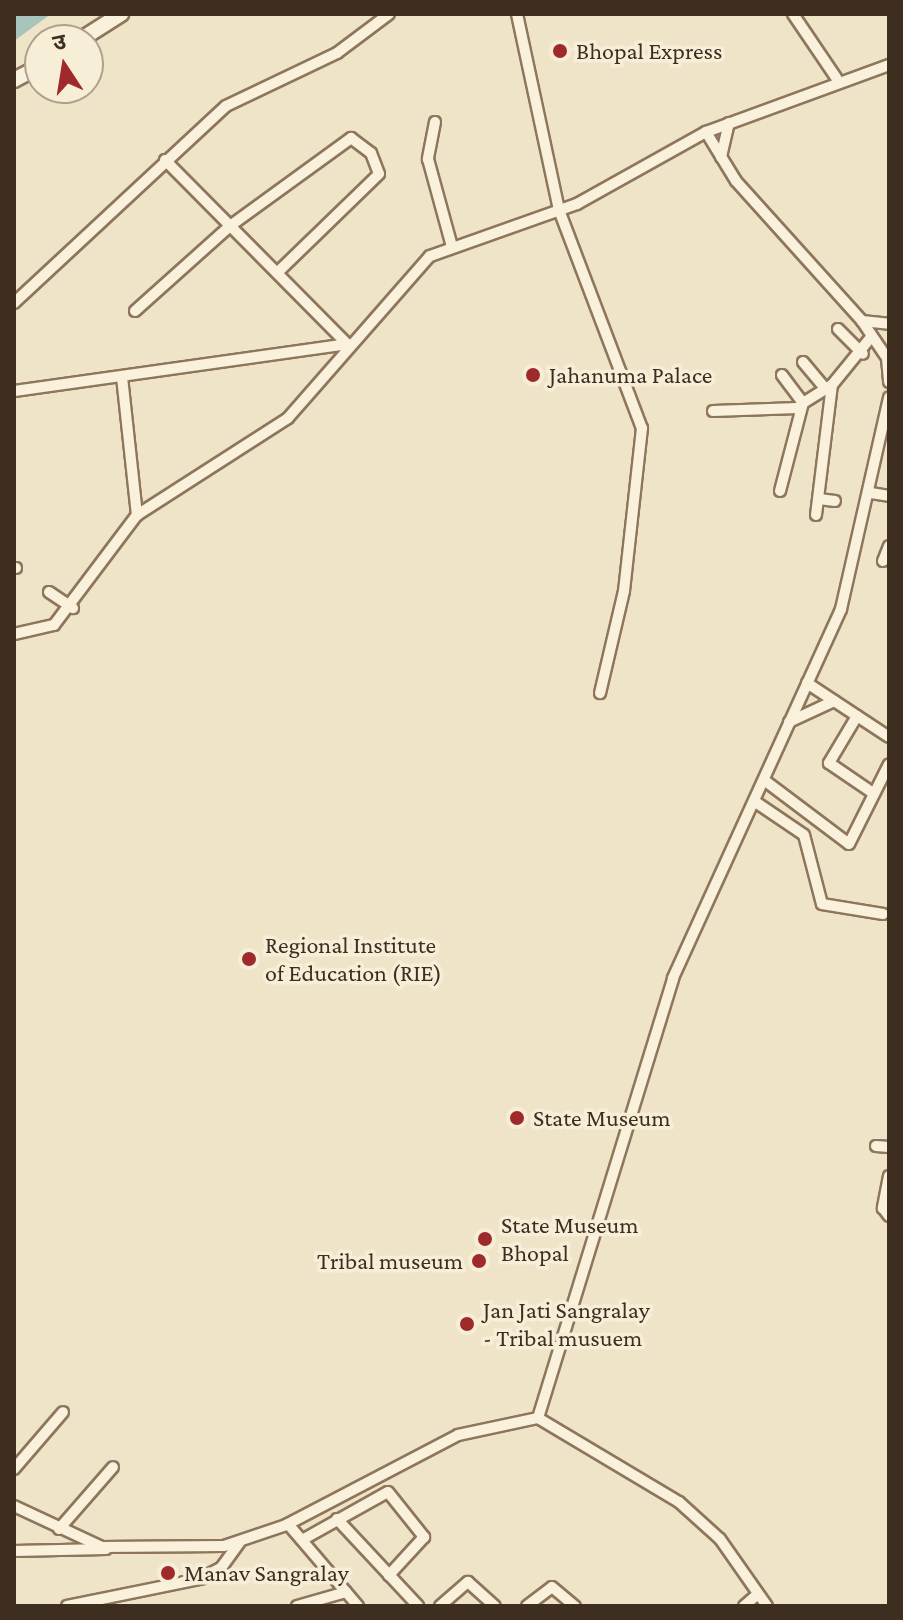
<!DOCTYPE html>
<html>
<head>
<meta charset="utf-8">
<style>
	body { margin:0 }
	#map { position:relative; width:903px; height:1620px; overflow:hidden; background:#f0e4c8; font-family:"Crimson Pro","Noto Sans Devanagari",serif }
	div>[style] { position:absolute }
	.water>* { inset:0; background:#a9c4bc }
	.roads { filter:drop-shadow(2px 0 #8d765c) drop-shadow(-2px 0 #8d765c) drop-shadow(0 2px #8d765c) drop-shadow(0 -2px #8d765c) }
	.street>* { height:10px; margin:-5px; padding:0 5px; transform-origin:5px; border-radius:5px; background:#faf1dc }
	.secondary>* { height:14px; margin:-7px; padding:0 7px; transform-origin:7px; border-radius:7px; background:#faf1dc }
	.dots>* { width:22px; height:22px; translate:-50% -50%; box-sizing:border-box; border:4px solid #f7eed8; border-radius:50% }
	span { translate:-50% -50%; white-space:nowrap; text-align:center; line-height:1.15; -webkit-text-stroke:7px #f7eed8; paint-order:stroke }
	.poi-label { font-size:24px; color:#3d2e20 }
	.left { translate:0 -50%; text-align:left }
	.right { translate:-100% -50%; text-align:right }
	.frame { position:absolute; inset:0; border:16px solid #3d2e20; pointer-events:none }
	.north { position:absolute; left:24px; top:24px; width:80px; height:80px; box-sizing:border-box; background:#f7eed8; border:2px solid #ada18e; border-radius:50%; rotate:348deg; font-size:22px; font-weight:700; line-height:32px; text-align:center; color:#3d2e20 }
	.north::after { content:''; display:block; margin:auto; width:28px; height:36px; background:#9e2a2b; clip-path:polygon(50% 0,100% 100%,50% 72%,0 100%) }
</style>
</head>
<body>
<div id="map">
	<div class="water">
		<div style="clip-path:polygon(14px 14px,51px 14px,14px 41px)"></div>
	</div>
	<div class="roads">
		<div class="street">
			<div style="left:517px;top:14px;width:200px;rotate:77.9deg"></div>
			<div style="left:559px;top:210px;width:233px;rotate:69.2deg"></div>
			<div style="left:642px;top:428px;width:164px;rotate:96.3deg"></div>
			<div style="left:624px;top:591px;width:105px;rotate:103.2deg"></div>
			<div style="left:793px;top:14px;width:78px;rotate:55.9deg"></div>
			<div style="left:435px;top:122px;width:38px;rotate:101deg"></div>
			<div style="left:428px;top:159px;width:87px;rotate:74.7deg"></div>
			<div style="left:706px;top:132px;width:57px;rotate:58.5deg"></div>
			<div style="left:736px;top:181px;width:188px;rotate:48deg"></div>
			<div style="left:862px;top:321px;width:45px;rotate:56deg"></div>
			<div style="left:887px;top:358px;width:24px;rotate:85deg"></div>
			<div style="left:721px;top:157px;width:35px;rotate:-77deg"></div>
			<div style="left:165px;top:160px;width:259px;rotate:45.3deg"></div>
			<div style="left:14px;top:303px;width:289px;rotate:-42.9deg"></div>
			<div style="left:226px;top:106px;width:123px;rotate:-25.5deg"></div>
			<div style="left:337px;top:53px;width:65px;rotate:-36.9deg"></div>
			<div style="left:135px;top:311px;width:127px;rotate:-41.8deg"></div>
			<div style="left:230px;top:226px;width:150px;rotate:-36deg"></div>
			<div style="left:351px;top:138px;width:25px;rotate:37deg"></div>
			<div style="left:371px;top:153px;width:22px;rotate:69deg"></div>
			<div style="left:379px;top:174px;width:142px;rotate:135.9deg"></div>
			<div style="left:862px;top:321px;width:27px;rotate:6deg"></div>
			<div style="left:838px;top:329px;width:35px;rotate:45deg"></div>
			<div style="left:803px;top:362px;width:31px;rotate:50deg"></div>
			<div style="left:122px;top:377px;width:139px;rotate:83.8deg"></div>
			<div style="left:14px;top:391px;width:336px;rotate:-8deg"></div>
			<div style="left:713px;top:411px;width:85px;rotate:-2deg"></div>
			<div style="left:798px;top:408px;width:7px;rotate:-45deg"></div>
			<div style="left:803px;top:403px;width:35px;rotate:-127deg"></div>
			<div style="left:780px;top:491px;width:91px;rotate:-75.4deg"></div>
			<div style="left:803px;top:403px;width:34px;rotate:-32deg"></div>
			<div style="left:832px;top:385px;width:63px;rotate:-50.8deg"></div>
			<div style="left:871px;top:493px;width:18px;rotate:9deg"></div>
			<div style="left:819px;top:499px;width:16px;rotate:7deg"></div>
			<div style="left:816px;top:515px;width:131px;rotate:-83deg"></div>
			<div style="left:883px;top:561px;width:16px;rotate:-68deg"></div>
			<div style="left:14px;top:568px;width:2px"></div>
			<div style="left:49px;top:592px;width:29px;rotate:34deg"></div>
			<div style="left:14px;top:634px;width:41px;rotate:-12.7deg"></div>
			<div style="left:54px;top:625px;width:138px;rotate:-53deg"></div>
			<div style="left:137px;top:515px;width:179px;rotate:-32.7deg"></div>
			<div style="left:288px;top:418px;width:215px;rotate:-48.8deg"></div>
			<div style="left:430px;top:256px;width:156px;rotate:-19.5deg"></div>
			<div style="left:577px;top:204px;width:148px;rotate:-29.2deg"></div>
			<div style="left:706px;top:132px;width:195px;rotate:-20.1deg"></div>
			<div style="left:807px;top:683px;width:98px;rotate:33.4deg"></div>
			<div style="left:857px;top:716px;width:55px;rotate:120.8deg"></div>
			<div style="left:829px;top:763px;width:53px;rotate:34.3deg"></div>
			<div style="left:789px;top:722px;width:50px;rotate:-25deg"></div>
			<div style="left:764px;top:780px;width:106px;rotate:37deg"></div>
			<div style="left:849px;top:844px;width:89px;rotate:-63.4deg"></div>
			<div style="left:754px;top:801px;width:60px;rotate:34.2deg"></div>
			<div style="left:804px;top:835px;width:71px;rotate:75.4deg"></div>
			<div style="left:822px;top:904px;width:62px;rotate:9.3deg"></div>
			<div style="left:876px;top:1146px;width:13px;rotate:4deg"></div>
			<div style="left:889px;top:1176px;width:33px;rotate:101deg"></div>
			<div style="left:883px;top:1208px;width:10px;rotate:53deg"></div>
			<div style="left:538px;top:1418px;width:460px;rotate:-72.9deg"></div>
			<div style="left:673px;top:978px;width:405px;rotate:-65.5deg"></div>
			<div style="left:841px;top:609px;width:217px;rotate:-77.2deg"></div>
			<div style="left:14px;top:1469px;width:75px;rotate:-49.3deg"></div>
			<div style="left:14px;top:1506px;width:97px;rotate:25deg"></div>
			<div style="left:102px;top:1547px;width:122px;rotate:-0.5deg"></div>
			<div style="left:224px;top:1546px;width:65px;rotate:-18.7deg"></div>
			<div style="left:286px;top:1525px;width:194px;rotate:-27.6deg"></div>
			<div style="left:458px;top:1435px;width:82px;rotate:-12deg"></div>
			<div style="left:538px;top:1418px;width:164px;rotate:30.8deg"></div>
			<div style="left:679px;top:1502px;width:55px;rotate:42.1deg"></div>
			<div style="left:720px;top:1539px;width:82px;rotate:55deg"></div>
			<div style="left:337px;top:1519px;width:119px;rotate:47deg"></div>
			<div style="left:288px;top:1524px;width:108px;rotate:49.5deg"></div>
			<div style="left:59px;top:1529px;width:82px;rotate:-48.9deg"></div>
			<div style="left:302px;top:1540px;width:98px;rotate:-29.2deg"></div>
			<div style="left:388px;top:1492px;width:58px;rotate:51.3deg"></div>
			<div style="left:424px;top:1537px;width:52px;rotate:132.6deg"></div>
			<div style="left:14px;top:1551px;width:92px;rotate:-1.2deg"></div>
			<div style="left:67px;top:1606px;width:136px;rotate:-11.5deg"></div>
			<div style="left:200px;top:1579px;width:24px;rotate:-28deg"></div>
			<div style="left:221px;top:1568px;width:31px;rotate:-54deg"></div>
			<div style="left:297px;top:1606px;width:51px;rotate:-15.9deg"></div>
			<div style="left:440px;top:1606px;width:37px;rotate:-41deg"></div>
			<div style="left:468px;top:1582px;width:36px;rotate:42deg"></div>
			<div style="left:527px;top:1606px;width:31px;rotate:-37deg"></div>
			<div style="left:552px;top:1587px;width:30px;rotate:40deg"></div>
			<div style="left:744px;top:1606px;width:18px;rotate:-41deg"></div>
		</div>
		<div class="secondary">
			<div style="left:80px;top:40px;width:49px;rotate:-32.4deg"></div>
			<div style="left:14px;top:80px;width:30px;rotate:-28deg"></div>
		</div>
	</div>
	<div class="dots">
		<div style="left:560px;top:51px;background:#9e2a2b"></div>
		<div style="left:533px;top:375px;background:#9e2a2b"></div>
		<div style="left:249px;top:959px;background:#9e2a2b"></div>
		<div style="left:517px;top:1118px;background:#9e2a2b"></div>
		<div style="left:485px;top:1239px;background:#9e2a2b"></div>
		<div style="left:479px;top:1261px;background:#9e2a2b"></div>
		<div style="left:467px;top:1324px;background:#9e2a2b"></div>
		<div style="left:168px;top:1573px;background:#9e2a2b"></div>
	</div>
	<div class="poi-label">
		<span class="left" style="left:576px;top:51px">Bhopal Express</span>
		<span class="left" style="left:549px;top:375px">Jahanuma Palace</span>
		<span class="left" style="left:265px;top:959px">Regional Institute<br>of Education (RIE)</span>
		<span class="left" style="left:533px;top:1118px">State Museum</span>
		<span class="left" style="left:501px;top:1239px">State Museum<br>Bhopal</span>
		<span class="right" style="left:463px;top:1261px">Tribal museum</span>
		<span class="left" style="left:483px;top:1324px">Jan Jati Sangralay<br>- Tribal musuem</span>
		<span class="left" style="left:184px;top:1573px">Manav Sangralay</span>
	</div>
	<div class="frame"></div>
	<div class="north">उ</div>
</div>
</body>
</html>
